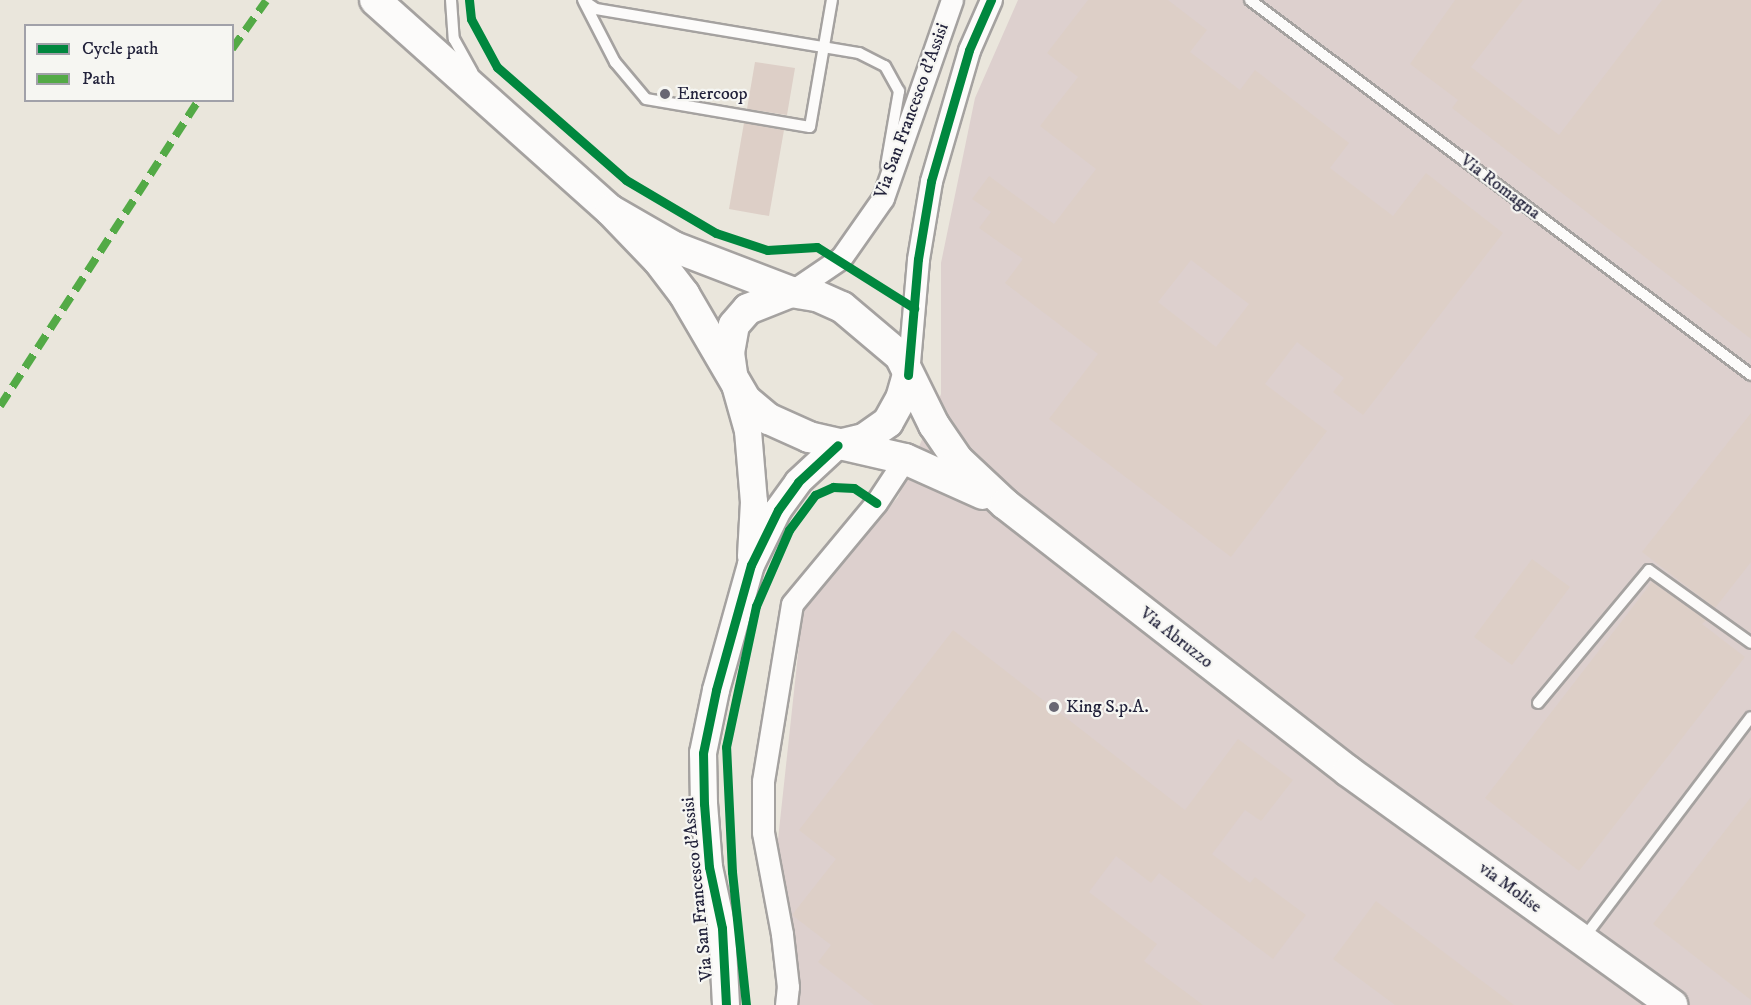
<!DOCTYPE html>
<html>
<head>
<meta charset="utf-8">
<style>
	body { margin:0 }
	#map { position:relative; width:1751px; height:1005px; overflow:hidden; background:#eae6dc; font-family:"IM FELL DW Pica",serif }
	div>[style] { position:absolute }
	.industrial>* { inset:0; background:#ddd0ce }
	.building>* { inset:0; background:#ddcfc7 }
	.roads { filter:drop-shadow(2px 0 #a5a2a0) drop-shadow(-2px 0 #a5a2a0) drop-shadow(0 2px #a5a2a0) drop-shadow(0 -2px #a5a2a0) }
	.service>* { height:10px; margin:-5px; padding:0 5px; transform-origin:5px; border-radius:5px; background:#fcfbfa }
	.minor>* { height:21px; margin:-10.5px; padding:0 10.5px; transform-origin:10.5px; border-radius:10.5px; background:#fcfbfa }
	.tertiary>* { height:26px; margin:-13px; padding:0 13px; transform-origin:13px; border-radius:13px; background:#fcfbfa }
	.secondary>* { height:30px; margin:-15px; padding:0 15px; transform-origin:15px; border-radius:15px; background:#fcfbfa }
	.quiet>* { height:8px; margin-top:-4px; transform-origin:0; background:repeating-linear-gradient(90deg,#53aa46 0 15px,transparent 0 23px) }
	.cycleway>* { height:9px; margin:-4.5px; padding:0 4.5px; transform-origin:4.5px; border-radius:4.5px; background:#00873e }
	.dots>* { width:16px; height:16px; translate:-50% -50%; box-sizing:border-box; border:3px solid #f6f6f2; border-radius:50% }
	span { translate:-50% -50%; white-space:nowrap; text-align:center; line-height:1.15; -webkit-text-stroke:4.5px #f6f6f2; paint-order:stroke }
	.poi-label { font-size:18px; color:#22223b }
	.left { translate:0 -50%; text-align:left }
	.street-label { font-size:18px; color:#22223b }
	.legend { position:absolute; left:24px; top:24px; width:210px; height:78px; box-sizing:border-box; background:#f6f6f2; border:2px solid #a1a1a9; margin:0; padding:8px 10px; list-style:none; font-size:18px; color:#22223b }
	.legend li { display:flex; align-items:center; gap:12px; height:30px }
	.legend b { width:30px; border:2px solid #a1a1a9 }
</style>
</head>
<body>
<div id="map">
	<div class="industrial">
		<div style="clip-path:polygon(1018px 0,1751px 0,1751px 1005px,798px 1005px,776px 858px,803px 608px,898px 497px,941px 394px,941px 263px,975px 98px)"></div>
	</div>
	<div class="building">
		<div style="clip-path:polygon(evenodd,1088px 0,1168px 0,1207px 30px,1190px 52px,1240px 90px,1255px 70px,1349px 143px,1330px 168px,1393px 216px,1426px 173px,1503px 233px,1363px 415px,1333px 392px,1344px 378px,1297px 342px,1265px 384px,1327px 431px,1231px 557px,1049px 419px,1098px 354px,1005px 283px,1023px 259px,979px 228px,991px 212px,972px 199px,989px 176px,1054px 224px,1096px 169px,1040px 126px,1078px 77px,1047px 53px,1088px 0,1191px 260px,1249px 304px,1216px 347px,1158px 302px,1191px 260px)"></div>
		<div style="clip-path:polygon(1455px 0,1523px 0,1471px 67px,1559px 135px,1662px 0,1751px 0,1751px 339px,1452px 108px,1458px 100px,1410px 64px)"></div>
		<div style="clip-path:polygon(755px 62px,795px 68px,787px 115px,747px 109px)"></div>
		<div style="clip-path:polygon(744px 123px,784px 130px,769px 216px,729px 209px)"></div>
		<div style="clip-path:polygon(1751px 413px,1751px 562px,1715px 608px,1642px 552px)"></div>
		<div style="clip-path:polygon(1532px 559px,1570px 587px,1512px 665px,1474px 637px)"></div>
		<div style="clip-path:polygon(1652px 582px,1706px 620px,1702px 624px,1745px 657px,1579px 871px,1485px 798px)"></div>
		<div style="clip-path:polygon(953px 630px,1185px 810px,1238px 739px,1293px 780px,1261px 821px,1245px 810px,1212px 854px,1250px 883px,1255px 877px,1306px 915px,1273px 959px,1159px 873px,1151px 883px,1116px 856px,1089px 892px,1157px 944px,1144px 961px,1203px 1005px,874px 1005px,818px 962px,831px 945px,792px 915px,836px 859px,799px 830px)"></div>
		<div style="clip-path:polygon(1751px 797px,1751px 1000px,1653px 924px)"></div>
		<div style="clip-path:polygon(1376px 901px,1514px 1005px,1395px 1005px,1333px 959px)"></div>
	</div>
	<div class="roads">
		<div class="service">
			<div style="left:451px;top:0;width:39px;rotate:86deg"></div>
			<div style="left:454px;top:39px;width:38px;rotate:61deg"></div>
			<div style="left:583px;top:0;width:16px;rotate:35deg"></div>
			<div style="left:596px;top:9px;width:267px;rotate:9.5deg"></div>
			<div style="left:859px;top:53px;width:29px;rotate:27deg"></div>
			<div style="left:885px;top:66px;width:29px;rotate:61deg"></div>
			<div style="left:899px;top:91px;width:76px;rotate:99.8deg"></div>
			<div style="left:1250px;top:0;width:626px;rotate:36.81deg"></div>
			<div style="left:584px;top:2px;width:68px;rotate:62.7deg"></div>
			<div style="left:615px;top:62px;width:48px;rotate:50deg"></div>
			<div style="left:646px;top:99px;width:166px;rotate:9.7deg"></div>
			<div style="left:810px;top:127px;width:129px;rotate:-80.2deg"></div>
			<div style="left:1538px;top:703px;width:173px;rotate:-50.2deg"></div>
			<div style="left:1649px;top:570px;width:125px;rotate:35.6deg"></div>
			<div style="left:1583px;top:939px;width:278px;rotate:-52.9deg"></div>
		</div>
		<div class="minor">
			<div style="left:791px;top:292px;width:60px;rotate:-34.2deg"></div>
			<div style="left:841px;top:258px;width:73px;rotate:-55deg"></div>
			<div style="left:883px;top:198px;width:210px;rotate:-70.8deg"></div>
			<div style="left:908px;top:374px;width:115px;rotate:-85deg"></div>
			<div style="left:918px;top:259px;width:79px;rotate:-80.5deg"></div>
			<div style="left:931px;top:181px;width:136px;rotate:-73.8deg"></div>
			<div style="left:969px;top:50px;width:55px;rotate:-66.3deg"></div>
			<div style="left:786px;top:1005px;width:18px;rotate:-84deg"></div>
			<div style="left:788px;top:987px;width:53px;rotate:-96.5deg"></div>
			<div style="left:782px;top:934px;width:104px;rotate:-100.6deg"></div>
			<div style="left:763px;top:832px;width:51px;rotate:-90deg"></div>
			<div style="left:763px;top:781px;width:179px;rotate:-80.7deg"></div>
			<div style="left:792px;top:604px;width:131px;rotate:-50.3deg"></div>
			<div style="left:876px;top:503px;width:53px;rotate:-56.6deg"></div>
		</div>
		<div class="tertiary">
			<div style="left:735px;top:385px;width:48px;rotate:74.2deg"></div>
			<div style="left:748px;top:431px;width:71px;rotate:85.2deg"></div>
			<div style="left:754px;top:502px;width:54px;rotate:93.2deg"></div>
			<div style="left:726px;top:1005px;width:77px;rotate:-93deg"></div>
			<div style="left:722px;top:928px;width:62px;rotate:-102deg"></div>
			<div style="left:709px;top:867px;width:63px;rotate:-94.5deg"></div>
			<div style="left:704px;top:804px;width:51px;rotate:-91.1deg"></div>
			<div style="left:703px;top:753px;width:64px;rotate:-78.3deg"></div>
			<div style="left:716px;top:690px;width:130px;rotate:-74.4deg"></div>
			<div style="left:751px;top:565px;width:61px;rotate:-63.9deg"></div>
			<div style="left:778px;top:510px;width:34px;rotate:-54deg"></div>
			<div style="left:798px;top:482px;width:54px;rotate:-42.8deg"></div>
		</div>
		<div class="secondary">
			<div style="left:375px;top:0;width:315px;rotate:41.8deg"></div>
			<div style="left:610px;top:210px;width:69px;rotate:46.2deg"></div>
			<div style="left:658px;top:260px;width:43px;rotate:52.6deg"></div>
			<div style="left:684px;top:294px;width:123px;rotate:59.7deg"></div>
			<div style="left:746px;top:400px;width:30px;rotate:40deg"></div>
			<div style="left:769px;top:419px;width:44px;rotate:24.2deg"></div>
			<div style="left:809px;top:437px;width:98px;rotate:12.9deg"></div>
			<div style="left:905px;top:459px;width:85px;rotate:24.2deg"></div>
			<div style="left:610px;top:210px;width:74px;rotate:30deg"></div>
			<div style="left:674px;top:247px;width:125px;rotate:21deg"></div>
			<div style="left:791px;top:292px;width:26px;rotate:9deg"></div>
			<div style="left:817px;top:296px;width:27px;rotate:24deg"></div>
			<div style="left:842px;top:307px;width:76px;rotate:40.2deg"></div>
			<div style="left:900px;top:356px;width:77px;rotate:63.8deg"></div>
			<div style="left:934px;top:425px;width:42px;rotate:55.6deg"></div>
			<div style="left:958px;top:460px;width:64px;rotate:43.1deg"></div>
			<div style="left:1005px;top:504px;width:435px;rotate:37.9deg"></div>
			<div style="left:1348px;top:771px;width:400px;rotate:35.8deg"></div>
			<div style="left:732px;top:374px;width:21px;rotate:-98deg"></div>
			<div style="left:729px;top:353px;width:28px;rotate:-80deg"></div>
			<div style="left:734px;top:325px;width:21px;rotate:-49deg"></div>
			<div style="left:748px;top:309px;width:46px;rotate:-21.6deg"></div>
			<div style="left:838px;top:445px;width:27px;rotate:-13deg"></div>
			<div style="left:864px;top:439px;width:29px;rotate:-35deg"></div>
			<div style="left:888px;top:422px;width:26px;rotate:-61deg"></div>
			<div style="left:901px;top:399px;width:25px;rotate:-74deg"></div>
		</div>
	</div>
	<div class="quiet">
		<div style="left:232px;top:49px;width:59px;rotate:-54.7deg"></div>
		<div style="left:0;top:406px;width:365px;rotate:-57deg"></div>
	</div>
	<div class="cycleway">
		<div style="left:469px;top:0;width:19px;rotate:84deg"></div>
		<div style="left:471px;top:19px;width:55px;rotate:61.6deg"></div>
		<div style="left:497px;top:67px;width:171px;rotate:41.2deg"></div>
		<div style="left:626px;top:180px;width:104px;rotate:30.5deg"></div>
		<div style="left:716px;top:233px;width:54px;rotate:18.4deg"></div>
		<div style="left:767px;top:250px;width:50px;rotate:-3.4deg"></div>
		<div style="left:817px;top:247px;width:115px;rotate:32.2deg"></div>
		<div style="left:908px;top:375px;width:116px;rotate:-85.1deg"></div>
		<div style="left:918px;top:259px;width:79px;rotate:-80.5deg"></div>
		<div style="left:931px;top:181px;width:136px;rotate:-73.8deg"></div>
		<div style="left:969px;top:50px;width:55px;rotate:-66.3deg"></div>
		<div style="left:726px;top:1005px;width:77px;rotate:-93deg"></div>
		<div style="left:722px;top:928px;width:62px;rotate:-102deg"></div>
		<div style="left:709px;top:867px;width:63px;rotate:-94.5deg"></div>
		<div style="left:704px;top:804px;width:51px;rotate:-91.1deg"></div>
		<div style="left:703px;top:753px;width:64px;rotate:-78.3deg"></div>
		<div style="left:716px;top:690px;width:130px;rotate:-74.4deg"></div>
		<div style="left:751px;top:565px;width:61px;rotate:-63.9deg"></div>
		<div style="left:778px;top:510px;width:34px;rotate:-54deg"></div>
		<div style="left:798px;top:482px;width:54px;rotate:-42.8deg"></div>
		<div style="left:746px;top:1005px;width:134px;rotate:-96deg"></div>
		<div style="left:732px;top:872px;width:125px;rotate:-92.7deg"></div>
		<div style="left:726px;top:747px;width:144px;rotate:-78deg"></div>
		<div style="left:756px;top:606px;width:83px;rotate:-66.5deg"></div>
		<div style="left:789px;top:530px;width:44px;rotate:-53.4deg"></div>
		<div style="left:815px;top:495px;width:20px;rotate:-24deg"></div>
		<div style="left:833px;top:487px;width:21px;rotate:3deg"></div>
		<div style="left:854px;top:488px;width:27px;rotate:34deg"></div>
	</div>
	<div class="dots">
		<div style="left:665px;top:94px;background:#686773"></div>
		<div style="left:1054px;top:707px;background:#686773"></div>
	</div>
	<div class="poi-label">
		<span class="left" style="left:677px;top:94px">Enercoop</span>
		<span class="left" style="left:1066px;top:707px">King S.p.A.</span>
	</div>
	<div class="street-label">
		<span style="left:912px;top:111px;rotate:-70deg">Via San Francesco d'Assisi</span>
		<span style="left:1500px;top:187px;rotate:37deg">Via Romagna</span>
		<span style="left:1176px;top:638px;rotate:38deg">Via Abruzzo</span>
		<span style="left:1510px;top:888px;rotate:36deg">via Molise</span>
		<span style="left:698px;top:889px;rotate:-96deg">Via San Francesco d'Assisi</span>
	</div>
	<ul class="legend">
	<li><b style="height:8px;background:#00873e"></b>Cycle path</li>
	<li><b style="height:8px;background:#53aa46"></b>Path</li>
	</ul>
</div>
</body>
</html>
